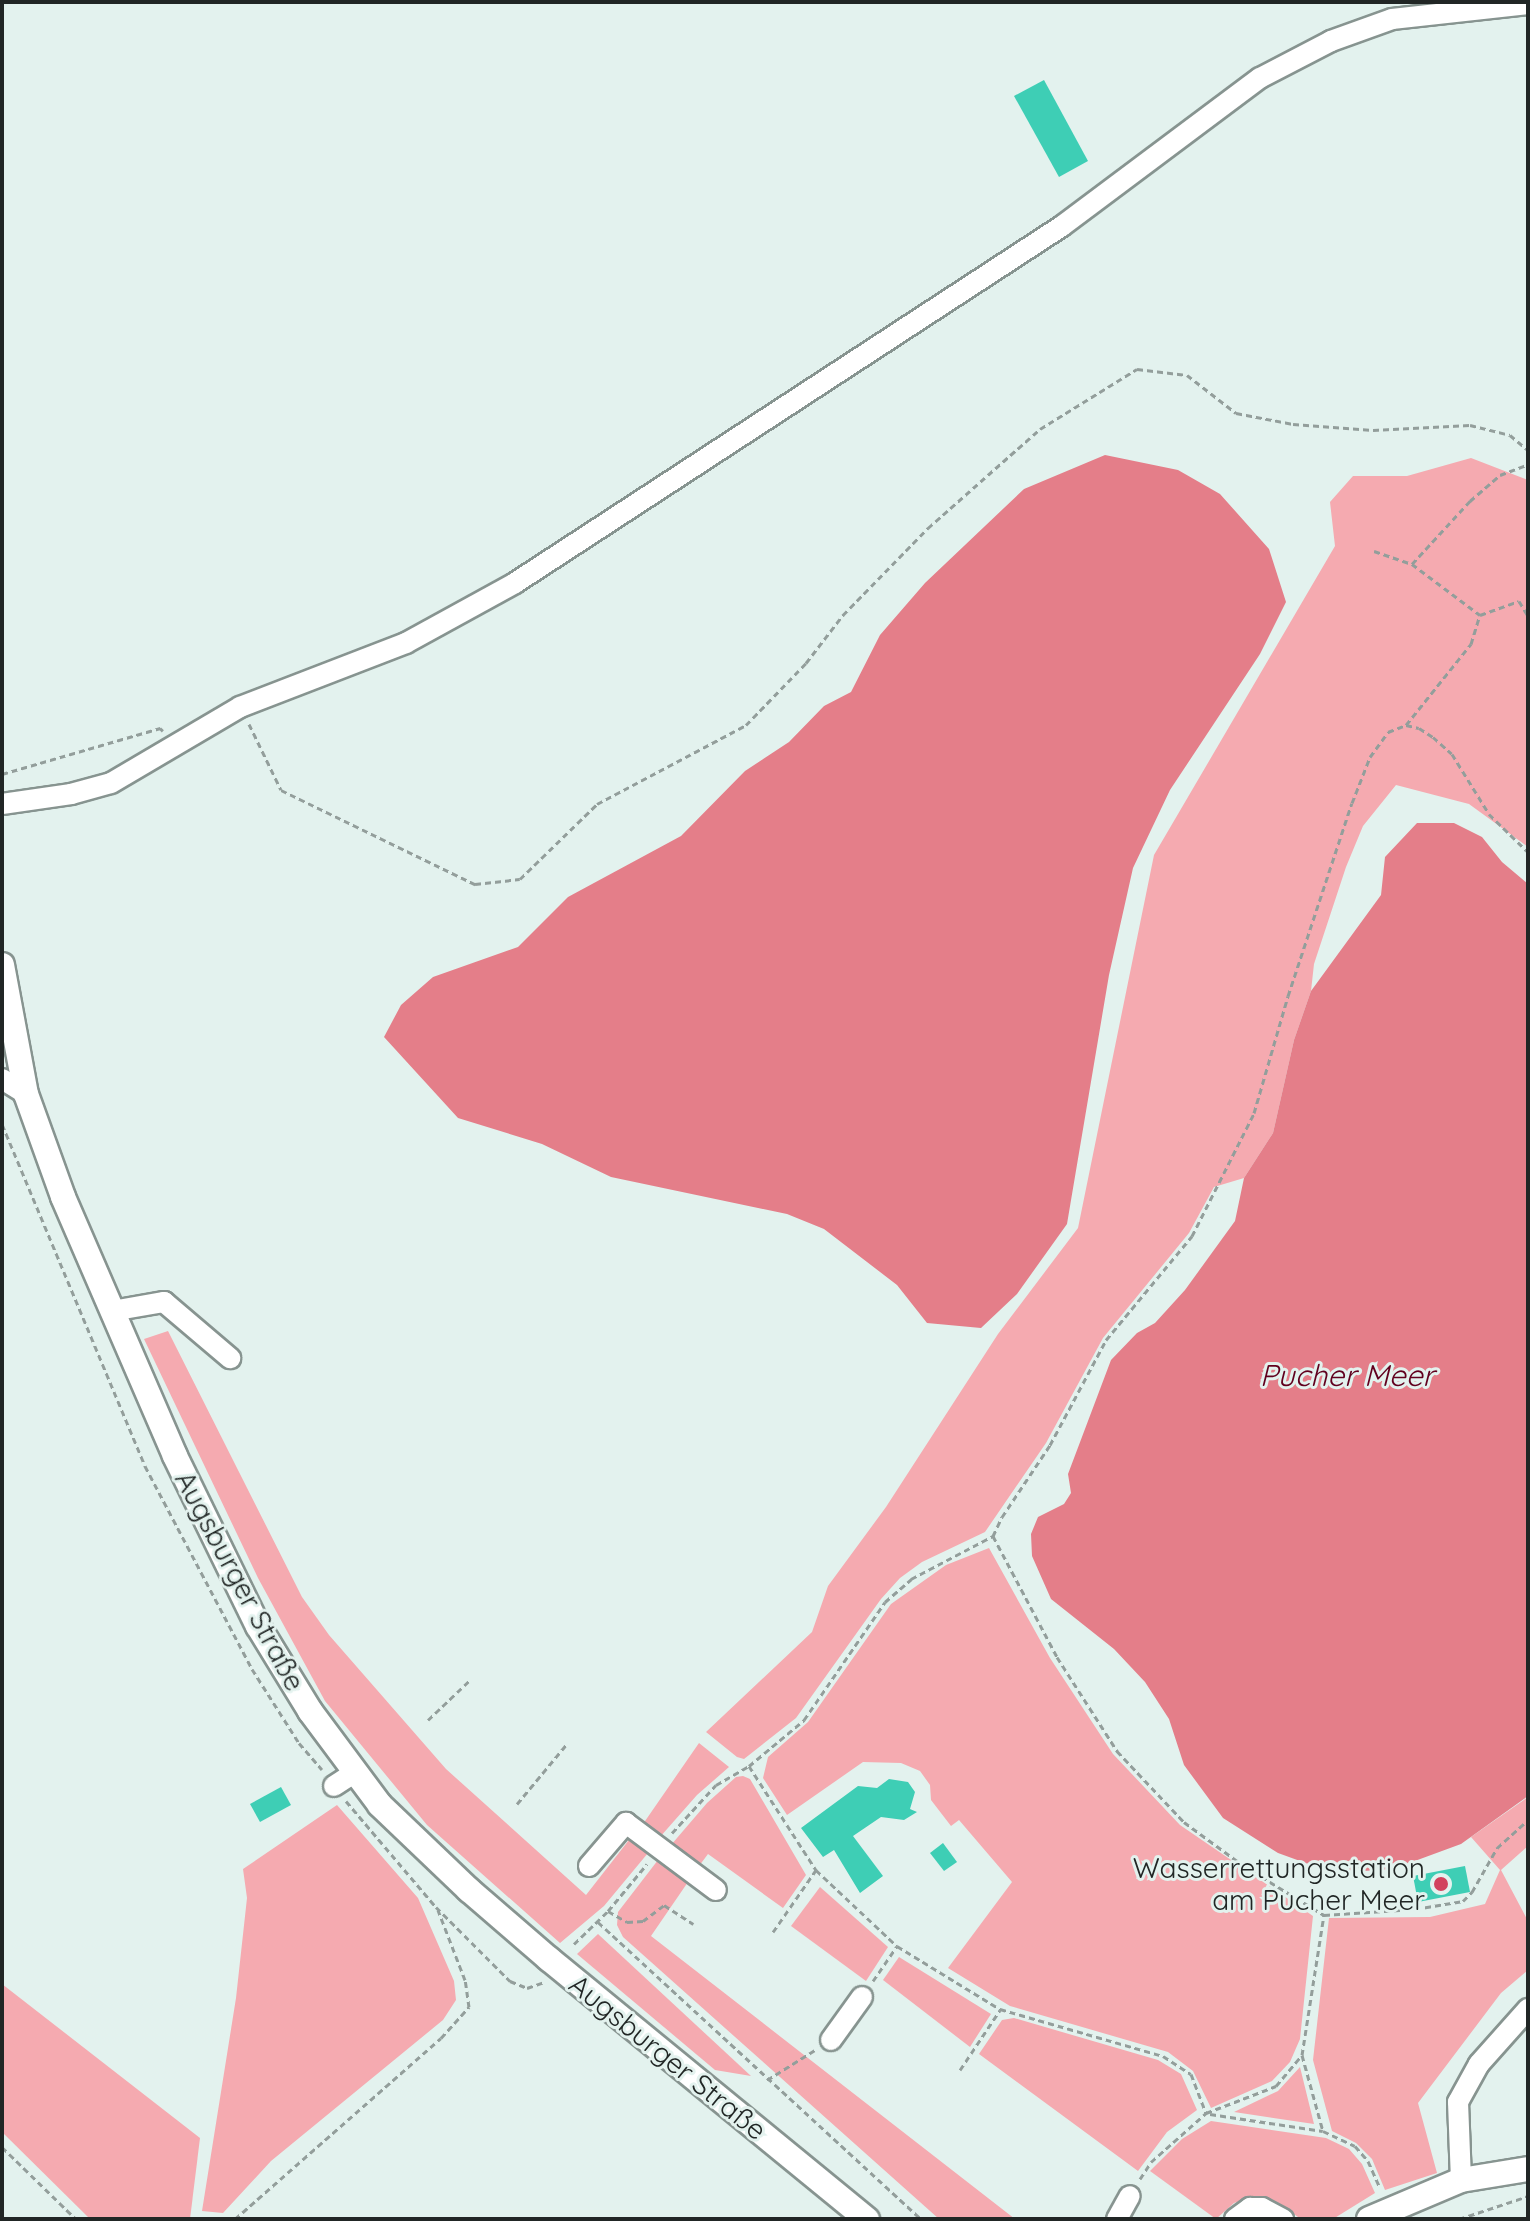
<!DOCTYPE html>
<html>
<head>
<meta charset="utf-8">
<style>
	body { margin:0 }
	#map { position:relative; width:1530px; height:2221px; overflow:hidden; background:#e3f2ee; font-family:Quicksand,sans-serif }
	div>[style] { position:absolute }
	.green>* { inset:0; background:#f5aab0 }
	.water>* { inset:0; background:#e47e89 }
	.building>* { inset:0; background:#3eceb5 }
	.path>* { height:3px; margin-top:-1.5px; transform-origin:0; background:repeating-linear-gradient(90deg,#939e9b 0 6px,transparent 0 10px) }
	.roads { filter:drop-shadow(2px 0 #879490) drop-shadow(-2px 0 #879490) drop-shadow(0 2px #879490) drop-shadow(0 -2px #879490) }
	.minor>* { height:20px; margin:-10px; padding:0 10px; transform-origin:10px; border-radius:10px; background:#fff }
	.major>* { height:24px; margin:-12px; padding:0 12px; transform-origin:12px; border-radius:12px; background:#fff }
	.dots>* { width:22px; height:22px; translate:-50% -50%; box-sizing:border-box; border:4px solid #e3f2ee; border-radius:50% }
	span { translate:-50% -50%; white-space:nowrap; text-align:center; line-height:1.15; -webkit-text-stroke:6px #e3f2ee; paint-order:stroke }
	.street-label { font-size:28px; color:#212625 }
	.poi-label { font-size:28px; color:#212625 }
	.right { translate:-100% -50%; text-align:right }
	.water-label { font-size:30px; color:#61001e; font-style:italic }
	.frame { position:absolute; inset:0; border:4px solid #212625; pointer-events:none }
</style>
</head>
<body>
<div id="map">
	<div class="green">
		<div style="clip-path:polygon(1471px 458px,1528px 480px,1528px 847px,1469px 804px,1396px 785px,1363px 826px,1346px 867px,1314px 964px,1311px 991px,1294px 1040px,1273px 1133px,1244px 1178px,1214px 1187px,1189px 1233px,1103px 1338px,1046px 1443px,985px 1532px,922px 1562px,900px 1578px,881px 1599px,796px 1718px,744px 1759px,737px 1757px,706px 1732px,812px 1632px,828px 1586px,886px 1507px,998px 1334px,1078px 1228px,1154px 855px,1335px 546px,1330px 502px,1353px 476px,1407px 476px)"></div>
		<div style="clip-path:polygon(168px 1331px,302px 1597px,329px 1635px,446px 1769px,586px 1895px,629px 1840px,648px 1853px,604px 1906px,560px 1943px,427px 1825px,325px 1701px,258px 1578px,144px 1339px)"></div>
		<div style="clip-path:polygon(989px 1548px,1050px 1658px,1113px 1754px,1180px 1825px,1313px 1916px,1300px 2039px,1290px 2062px,1272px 2081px,1211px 2108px,1193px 2071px,1168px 2052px,1010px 2006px,948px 1968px,1012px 1882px,959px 1820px,951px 1826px,931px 1800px,930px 1785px,920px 1771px,901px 1763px,863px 1762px,787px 1815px,763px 1778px,768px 1757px,808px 1722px,891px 1604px,946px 1565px)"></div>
		<div style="clip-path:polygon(699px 1743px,729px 1767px,697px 1795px,660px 1837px,643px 1824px)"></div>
		<div style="clip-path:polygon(743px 1776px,750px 1779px,806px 1875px,783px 1908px,708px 1854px,699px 1866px,671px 1845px,707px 1803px,736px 1777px)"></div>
		<div style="clip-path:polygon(1528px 1797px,1528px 1846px,1501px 1870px,1528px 1921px,1528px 1970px,1501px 1993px,1418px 2103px,1437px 2173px,1385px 2190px,1372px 2159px,1356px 2143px,1332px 2131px,1313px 2060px,1329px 1918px,1430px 1917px,1485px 1904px,1500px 1870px,1471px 1837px)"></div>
		<div style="clip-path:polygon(337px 1805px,418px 1898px,454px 1981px,456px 2000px,443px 2020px,271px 2161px,223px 2213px,202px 2211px,236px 1998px,247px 1898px,243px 1869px)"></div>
		<div style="clip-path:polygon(658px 1860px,688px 1882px,651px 1936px,1015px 2219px,939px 2219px,623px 1937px,617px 1925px,618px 1912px)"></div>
		<div style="clip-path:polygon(820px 1887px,888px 1947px,866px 1981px,791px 1926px)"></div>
		<div style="clip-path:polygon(598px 1934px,751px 2076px,715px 2070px,577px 1954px)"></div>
		<div style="clip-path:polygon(899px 1957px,991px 2014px,970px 2047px,883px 1980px)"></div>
		<div style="clip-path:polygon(2px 1984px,200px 2138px,190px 2219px,90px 2219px,2px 2132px)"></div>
		<div style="clip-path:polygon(1014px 2018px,1158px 2060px,1181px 2074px,1197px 2110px,1167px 2132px,1138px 2171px,979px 2054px,1002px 2020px)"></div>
		<div style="clip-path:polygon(1300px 2067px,1314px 2124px,1234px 2112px,1278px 2091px)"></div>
		<div style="clip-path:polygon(1211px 2121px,1326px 2138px,1349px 2149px,1362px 2164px,1375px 2193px,1333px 2219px,1301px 2219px,1273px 2200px,1251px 2197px,1234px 2203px,1216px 2219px,1150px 2171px,1182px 2139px)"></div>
	</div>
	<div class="water">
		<div style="clip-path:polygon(1105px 455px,1178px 470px,1220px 494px,1269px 549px,1286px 602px,1260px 654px,1170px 790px,1133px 868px,1109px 975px,1067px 1224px,1017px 1294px,981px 1328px,927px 1323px,897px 1285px,824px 1229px,787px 1214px,611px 1177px,542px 1144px,458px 1118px,384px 1037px,401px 1005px,433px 977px,518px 947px,568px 897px,681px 836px,745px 771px,789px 742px,824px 706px,851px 692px,880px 635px,925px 583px,1024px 489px)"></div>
		<div style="clip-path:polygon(1417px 823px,1454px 823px,1482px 837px,1502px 862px,1528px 884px,1528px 1796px,1461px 1844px,1393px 1869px,1333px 1873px,1278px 1853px,1223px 1818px,1184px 1765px,1169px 1719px,1145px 1682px,1114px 1649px,1051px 1599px,1032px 1556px,1031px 1534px,1038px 1517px,1064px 1504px,1071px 1493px,1068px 1474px,1111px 1360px,1137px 1333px,1155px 1323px,1185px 1290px,1235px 1221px,1244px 1178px,1273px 1133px,1294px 1040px,1311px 991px,1381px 895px,1385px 857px)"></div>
	</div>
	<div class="building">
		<div style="clip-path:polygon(1044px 80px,1088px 161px,1059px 177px,1014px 96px)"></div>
		<div style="clip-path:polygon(889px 1779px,908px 1782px,915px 1792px,910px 1809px,917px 1812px,904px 1820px,881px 1817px,853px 1836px,883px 1876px,860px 1893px,834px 1850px,823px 1857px,801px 1828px,858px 1786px,877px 1788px)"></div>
		<div style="clip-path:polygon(281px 1787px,291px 1805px,260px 1822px,250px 1804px)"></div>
		<div style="clip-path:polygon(943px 1843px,957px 1862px,944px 1871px,930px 1853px)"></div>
		<div style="clip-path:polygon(1465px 1866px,1470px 1892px,1418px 1902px,1413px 1876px)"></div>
	</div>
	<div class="path">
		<div style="left:1374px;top:551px;width:40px;rotate:18.9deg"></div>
		<div style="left:1412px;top:564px;width:86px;rotate:-47.4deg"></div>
		<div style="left:1470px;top:501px;width:40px;rotate:-41deg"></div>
		<div style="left:1500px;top:475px;width:30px;rotate:-21deg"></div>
		<div style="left:1412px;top:564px;width:85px;rotate:36.9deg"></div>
		<div style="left:1480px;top:615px;width:41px;rotate:-19.7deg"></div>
		<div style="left:1519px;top:601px;width:17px;rotate:59deg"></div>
		<div style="left:249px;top:724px;width:73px;rotate:64.1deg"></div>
		<div style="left:281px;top:790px;width:216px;rotate:25.9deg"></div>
		<div style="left:475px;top:884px;width:45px;rotate:-6.3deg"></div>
		<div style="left:520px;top:879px;width:107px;rotate:-44.2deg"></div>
		<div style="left:597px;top:804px;width:169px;rotate:-27.9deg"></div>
		<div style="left:746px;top:725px;width:86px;rotate:-45.9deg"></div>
		<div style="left:806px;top:663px;width:61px;rotate:-52.4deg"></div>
		<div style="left:843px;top:615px;width:122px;rotate:-45.7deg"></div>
		<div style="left:928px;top:528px;width:149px;rotate:-41.5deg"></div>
		<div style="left:1040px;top:429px;width:114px;rotate:-31.7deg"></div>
		<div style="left:1137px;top:369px;width:50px;rotate:6.8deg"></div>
		<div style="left:1187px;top:375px;width:62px;rotate:37.8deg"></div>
		<div style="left:1236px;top:413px;width:58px;rotate:10.9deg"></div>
		<div style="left:1293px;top:424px;width:80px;rotate:4.3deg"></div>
		<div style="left:1373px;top:430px;width:97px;rotate:-3deg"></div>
		<div style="left:1470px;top:425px;width:41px;rotate:14deg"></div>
		<div style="left:1510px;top:435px;width:23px;rotate:40deg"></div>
		<div style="left:1406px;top:725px;width:104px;rotate:-51.3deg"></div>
		<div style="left:1471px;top:644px;width:30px;rotate:-73deg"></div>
		<div style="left:2px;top:774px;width:165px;rotate:-16.2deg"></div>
		<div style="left:160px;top:728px;width:4px;rotate:45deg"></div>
		<div style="left:2px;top:1124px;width:371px;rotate:67.3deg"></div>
		<div style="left:145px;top:1466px;width:229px;rotate:62.2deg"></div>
		<div style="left:252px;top:1669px;width:88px;rotate:57.6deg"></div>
		<div style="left:299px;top:1743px;width:35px;rotate:49deg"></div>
		<div style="left:993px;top:1536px;width:137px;rotate:62.1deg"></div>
		<div style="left:1057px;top:1657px;width:112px;rotate:57.4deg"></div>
		<div style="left:1117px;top:1751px;width:98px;rotate:46.7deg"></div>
		<div style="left:1184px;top:1822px;width:74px;rotate:36.3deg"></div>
		<div style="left:1244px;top:1866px;width:94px;rotate:31.5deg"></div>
		<div style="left:1324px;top:1915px;width:91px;rotate:-3.8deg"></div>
		<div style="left:1415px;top:1909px;width:49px;rotate:-9.5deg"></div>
		<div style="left:1463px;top:1901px;width:13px;rotate:-45deg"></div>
		<div style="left:1472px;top:1892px;width:51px;rotate:-60.4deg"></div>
		<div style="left:1497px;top:1848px;width:42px;rotate:-42.1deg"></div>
		<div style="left:428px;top:1720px;width:58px;rotate:-43.6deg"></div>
		<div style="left:749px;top:1766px;width:124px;rotate:57.2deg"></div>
		<div style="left:816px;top:1870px;width:111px;rotate:43.2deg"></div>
		<div style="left:897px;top:1946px;width:121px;rotate:31.5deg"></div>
		<div style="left:1000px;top:2009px;width:170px;rotate:16.1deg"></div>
		<div style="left:1163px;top:2056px;width:33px;rotate:33deg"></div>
		<div style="left:1191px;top:2074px;width:42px;rotate:69deg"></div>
		<div style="left:346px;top:1801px;width:139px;rotate:49.7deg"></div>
		<div style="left:436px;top:1907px;width:105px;rotate:45deg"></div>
		<div style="left:510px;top:1981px;width:18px;rotate:22deg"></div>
		<div style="left:527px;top:1988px;width:18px;rotate:-19deg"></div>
		<div style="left:517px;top:1804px;width:77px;rotate:-50.3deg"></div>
		<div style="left:672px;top:1833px;width:65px;rotate:-47.5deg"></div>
		<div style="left:716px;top:1785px;width:38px;rotate:-30deg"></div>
		<div style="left:749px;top:1766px;width:72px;rotate:-39.9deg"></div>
		<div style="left:804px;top:1720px;width:143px;rotate:-55.5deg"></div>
		<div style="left:885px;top:1602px;width:35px;rotate:-41deg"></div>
		<div style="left:911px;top:1579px;width:93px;rotate:-27.7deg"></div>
		<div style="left:993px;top:1536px;width:21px;rotate:-65deg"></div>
		<div style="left:1002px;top:1517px;width:87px;rotate:-56.3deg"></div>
		<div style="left:1050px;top:1445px;width:119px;rotate:-61.9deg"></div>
		<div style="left:1106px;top:1340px;width:135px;rotate:-50.4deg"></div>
		<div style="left:1192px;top:1236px;width:138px;rotate:-63.2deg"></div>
		<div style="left:1254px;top:1113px;width:122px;rotate:-73.8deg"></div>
		<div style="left:1288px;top:996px;width:203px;rotate:-71.7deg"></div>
		<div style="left:1352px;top:803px;width:49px;rotate:-68.6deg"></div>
		<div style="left:1370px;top:757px;width:31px;rotate:-54deg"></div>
		<div style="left:1388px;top:732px;width:19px;rotate:-21deg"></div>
		<div style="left:1406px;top:725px;width:13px;rotate:13deg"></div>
		<div style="left:1419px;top:728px;width:17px;rotate:33deg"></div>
		<div style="left:1433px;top:737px;width:25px;rotate:42deg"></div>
		<div style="left:1452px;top:754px;width:70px;rotate:58.3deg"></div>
		<div style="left:1489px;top:814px;width:54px;rotate:44.3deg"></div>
		<div style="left:608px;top:1911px;width:22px;rotate:30deg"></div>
		<div style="left:627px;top:1922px;width:16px;rotate:-4deg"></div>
		<div style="left:643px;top:1921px;width:26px;rotate:-37deg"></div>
		<div style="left:664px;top:1905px;width:35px;rotate:33deg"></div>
		<div style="left:598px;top:1922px;width:439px;rotate:42.6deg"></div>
		<div style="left:773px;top:1932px;width:75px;rotate:-55.3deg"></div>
		<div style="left:574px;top:1944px;width:47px;rotate:-44.1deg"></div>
		<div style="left:608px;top:1911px;width:61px;rotate:-50.3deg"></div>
		<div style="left:873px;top:1981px;width:42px;rotate:-55.6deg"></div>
		<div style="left:1302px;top:2055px;width:79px;rotate:74.6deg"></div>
		<div style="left:960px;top:2070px;width:72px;rotate:-56.3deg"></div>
		<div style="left:767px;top:2080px;width:57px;rotate:-32deg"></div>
		<div style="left:1210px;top:2114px;width:114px;rotate:8.6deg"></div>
		<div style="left:1323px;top:2131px;width:35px;rotate:25deg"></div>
		<div style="left:1355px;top:2146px;width:20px;rotate:49deg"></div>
		<div style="left:1368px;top:2161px;width:27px;rotate:66deg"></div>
		<div style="left:2px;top:2147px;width:103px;rotate:44.2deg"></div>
		<div style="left:1140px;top:2179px;width:20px;rotate:-57deg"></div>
		<div style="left:1151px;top:2162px;width:74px;rotate:-41.7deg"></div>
		<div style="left:1206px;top:2113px;width:75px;rotate:-21.1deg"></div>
		<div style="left:1276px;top:2086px;width:40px;rotate:-50deg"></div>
		<div style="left:1302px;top:2055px;width:142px;rotate:-81.1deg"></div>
		<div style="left:235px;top:2219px;width:274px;rotate:-41.3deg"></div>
		<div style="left:441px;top:2038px;width:42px;rotate:-47.9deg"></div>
		<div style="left:469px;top:2007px;width:27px;rotate:-98deg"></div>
		<div style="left:465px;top:1980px;width:75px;rotate:-111.1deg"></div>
		<div style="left:1459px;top:2219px;width:73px;rotate:-18.4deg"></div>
	</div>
	<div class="roads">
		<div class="minor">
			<div style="left:2px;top:804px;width:70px;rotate:-8.2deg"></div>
			<div style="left:71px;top:794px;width:41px;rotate:-15.4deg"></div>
			<div style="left:111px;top:783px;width:150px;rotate:-30.5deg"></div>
			<div style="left:240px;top:707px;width:178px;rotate:-21.1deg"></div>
			<div style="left:406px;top:643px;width:124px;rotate:-28.8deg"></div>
			<div style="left:515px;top:583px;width:653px;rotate:-33.13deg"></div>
			<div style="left:1062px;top:226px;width:247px;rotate:-36.8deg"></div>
			<div style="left:1260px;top:78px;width:80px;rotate:-27.5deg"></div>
			<div style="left:1331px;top:41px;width:65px;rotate:-19.8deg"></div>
			<div style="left:1392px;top:19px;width:137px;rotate:-6.3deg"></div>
			<div style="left:2px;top:1079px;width:28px;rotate:32deg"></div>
			<div style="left:112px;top:1311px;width:53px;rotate:-9.8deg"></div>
			<div style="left:164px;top:1302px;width:87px;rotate:40.3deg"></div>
			<div style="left:334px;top:1786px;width:24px;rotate:-33deg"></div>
			<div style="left:589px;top:1866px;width:57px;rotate:-49.3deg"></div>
			<div style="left:626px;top:1823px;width:112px;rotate:36.7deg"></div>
			<div style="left:831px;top:2040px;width:53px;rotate:-54.2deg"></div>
			<div style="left:1461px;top:2180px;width:78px;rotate:-92.2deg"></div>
			<div style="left:1458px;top:2102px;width:43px;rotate:-61.1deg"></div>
			<div style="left:1479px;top:2064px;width:74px;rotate:-48.3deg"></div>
			<div style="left:1117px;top:2219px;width:26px;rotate:-61deg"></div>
			<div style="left:1235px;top:2219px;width:19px;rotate:-36deg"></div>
			<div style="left:1250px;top:2208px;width:12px"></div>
			<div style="left:1262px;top:2208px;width:24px;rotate:28deg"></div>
		</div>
		<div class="major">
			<div style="left:2px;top:965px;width:131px;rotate:79.5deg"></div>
			<div style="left:26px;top:1094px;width:109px;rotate:70.2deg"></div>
			<div style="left:63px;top:1197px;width:282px;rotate:66.6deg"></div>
			<div style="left:175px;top:1456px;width:189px;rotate:64deg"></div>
			<div style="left:258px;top:1626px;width:100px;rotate:58.5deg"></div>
			<div style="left:310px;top:1711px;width:117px;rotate:53.3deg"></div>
			<div style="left:380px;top:1805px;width:123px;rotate:43.7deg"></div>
			<div style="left:469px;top:1890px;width:106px;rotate:40.8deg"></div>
			<div style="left:549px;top:1959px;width:411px;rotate:39.3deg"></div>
			<div style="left:1369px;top:2219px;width:100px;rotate:-23deg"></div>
			<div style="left:1461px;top:2180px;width:68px;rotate:-9.3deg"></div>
		</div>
	</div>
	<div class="dots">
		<div style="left:1441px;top:1884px;background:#d2425d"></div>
	</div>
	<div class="street-label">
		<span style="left:240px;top:1581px;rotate:62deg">Augsburger Straße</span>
		<span style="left:668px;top:2057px;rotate:39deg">Augsburger Straße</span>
	</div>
	<div class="poi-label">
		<span class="right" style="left:1425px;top:1884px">Wasserrettungsstation<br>am Pucher Meer</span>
	</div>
	<div class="water-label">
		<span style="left:1347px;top:1375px">Pucher Meer</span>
	</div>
	<div class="frame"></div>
</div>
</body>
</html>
